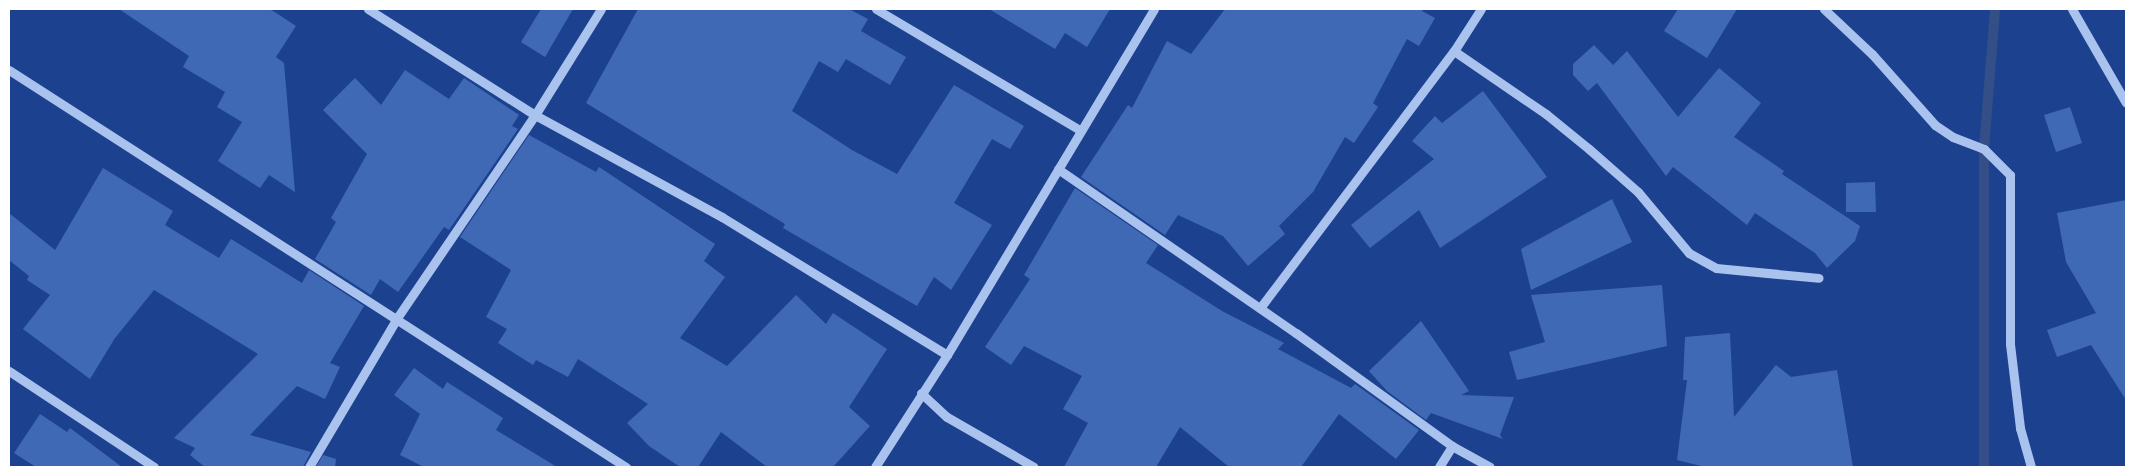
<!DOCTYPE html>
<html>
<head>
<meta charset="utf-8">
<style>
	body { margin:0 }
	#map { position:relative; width:2135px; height:476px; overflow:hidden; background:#1c428f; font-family:Overpass,sans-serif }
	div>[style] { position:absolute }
	.stream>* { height:10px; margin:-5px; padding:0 5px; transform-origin:5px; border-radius:5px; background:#344f88 }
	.building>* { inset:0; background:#4069b5 }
	.minor>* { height:9px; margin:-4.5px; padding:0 4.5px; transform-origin:4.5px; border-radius:4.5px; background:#aac2ee }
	span { translate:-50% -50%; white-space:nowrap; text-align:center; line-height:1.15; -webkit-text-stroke:4px #1c428f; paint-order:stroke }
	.frame { position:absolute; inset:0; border:10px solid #fff; pointer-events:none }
</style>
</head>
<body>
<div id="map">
	<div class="stream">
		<div style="left:1984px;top:467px;width:318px;rotate:-90deg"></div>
		<div style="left:1984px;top:149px;width:140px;rotate:-85.5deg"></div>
	</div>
	<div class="building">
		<div style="clip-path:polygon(119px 9px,270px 9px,296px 26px,276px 57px,284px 63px,295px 192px,269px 175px,260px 188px,218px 161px,242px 122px,217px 107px,225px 92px,183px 67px,189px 56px)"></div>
		<div style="clip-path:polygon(541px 9px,573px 9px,545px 57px,521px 42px)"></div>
		<div style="clip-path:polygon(638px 9px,849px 9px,868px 19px,861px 31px,906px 57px,890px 85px,846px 59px,838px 72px,819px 61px,792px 111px,852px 150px,897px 174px,954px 85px,1024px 126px,1010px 149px,992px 139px,954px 203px,992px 225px,951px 290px,934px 277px,917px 306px,783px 228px,785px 224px,586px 103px)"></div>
		<div style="clip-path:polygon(989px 9px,1110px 9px,1087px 47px,1065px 33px,1055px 49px)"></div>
		<div style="clip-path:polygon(1225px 9px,1423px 9px,1422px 11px,1435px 18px,1419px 46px,1407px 39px,1373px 103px,1378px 107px,1354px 143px,1345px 137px,1313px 192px,1279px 226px,1285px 234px,1248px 266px,1223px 236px,1178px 215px,1165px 235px,1081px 177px,1128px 105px,1132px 108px,1167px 41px,1191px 54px)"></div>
		<div style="clip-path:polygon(1678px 9px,1737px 9px,1707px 58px,1664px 31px)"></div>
		<div style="clip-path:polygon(1594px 45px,1613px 65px,1627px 51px,1678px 117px,1719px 68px,1761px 103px,1734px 137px,1784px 171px,1782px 174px,1860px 226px,1855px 241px,1827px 268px,1815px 253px,1755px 213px,1747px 225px,1673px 167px,1666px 176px,1597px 83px,1588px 91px,1573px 75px,1573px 64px)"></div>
		<div style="clip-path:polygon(405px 70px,449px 99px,464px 78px,519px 115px,512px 126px,518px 129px,449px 230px,444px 227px,398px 292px,380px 279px,371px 295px,315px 259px,336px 222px,331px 218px,367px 154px,323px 110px,355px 78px,381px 105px)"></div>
		<div style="clip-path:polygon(1483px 91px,1547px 177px,1440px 248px,1419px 210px,1370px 248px,1351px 225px,1434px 159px,1412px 141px,1435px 116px,1442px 123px)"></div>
		<div style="clip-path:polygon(2070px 107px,2082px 143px,2056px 152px,2044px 115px)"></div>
		<div style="clip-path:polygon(529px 135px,596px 172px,599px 167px,715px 244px,704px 261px,725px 277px,680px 338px,727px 366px,796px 295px,826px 324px,833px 313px,887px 349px,849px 407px,870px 426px,833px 467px,767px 467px,721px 432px,698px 467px,680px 467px,649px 446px,627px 423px,648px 404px,578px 359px,568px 377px,536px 360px,533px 365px,498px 343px,507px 329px,486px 317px,511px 270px,460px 237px)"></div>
		<div style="clip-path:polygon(103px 168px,173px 211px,165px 225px,219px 258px,231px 239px,302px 283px,309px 270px,364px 306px,330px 363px,340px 367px,325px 399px,297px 386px,250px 435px,311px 452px,303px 467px,205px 467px,190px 455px,195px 448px,174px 438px,258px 354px,154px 290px,115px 338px,90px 379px,23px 329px,50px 295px,27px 280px,29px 276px,9px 260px,9px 213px,55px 250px)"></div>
		<div style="clip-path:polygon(1875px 182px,1876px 212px,1846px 212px,1846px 183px)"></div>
		<div style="clip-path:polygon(1075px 188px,1158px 245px,1146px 263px,1222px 311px,1284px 343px,1278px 349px,1351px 388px,1355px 384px,1419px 430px,1396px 459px,1339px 414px,1301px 467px,1229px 467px,1180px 427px,1156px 467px,1064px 467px,1088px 423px,1063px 409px,1082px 376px,1024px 346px,1011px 365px,985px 347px,1030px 279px,1024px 275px)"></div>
		<div style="clip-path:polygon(1612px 199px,1632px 242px,1531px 290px,1521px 249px)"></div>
		<div style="clip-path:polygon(2126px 200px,2126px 400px,2091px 345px,2057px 357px,2047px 330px,2096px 313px,2066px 262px,2057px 213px)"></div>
		<div style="clip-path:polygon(1662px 285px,1667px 346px,1517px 380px,1509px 352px,1545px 342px,1531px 295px)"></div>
		<div style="clip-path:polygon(1421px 321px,1469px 391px,1461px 395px,1514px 397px,1500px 435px,1503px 439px,1431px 413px,1426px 420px,1387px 391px,1369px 371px)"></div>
		<div style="clip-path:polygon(1730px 333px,1734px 417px,1776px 365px,1791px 377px,1837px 370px,1853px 467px,1705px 467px,1677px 460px,1687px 380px,1683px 380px,1685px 337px)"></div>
		<div style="clip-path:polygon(414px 368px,443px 389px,447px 382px,503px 418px,496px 430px,557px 467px,424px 467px,400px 455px,420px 414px,394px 395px)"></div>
		<div style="clip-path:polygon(40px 414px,67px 432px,70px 428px,122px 467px,36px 467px,14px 453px)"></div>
		<div style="clip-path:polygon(323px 455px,336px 459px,335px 467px,316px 467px)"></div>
	</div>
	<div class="minor">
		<div style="left:368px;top:9px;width:198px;rotate:32.4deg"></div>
		<div style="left:535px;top:115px;width:213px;rotate:28.6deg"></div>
		<div style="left:722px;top:217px;width:264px;rotate:31.5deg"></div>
		<div style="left:876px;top:9px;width:237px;rotate:30.7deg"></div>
		<div style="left:1824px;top:9px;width:66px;rotate:43.2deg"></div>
		<div style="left:1872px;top:54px;width:95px;rotate:48.4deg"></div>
		<div style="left:1935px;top:125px;width:22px;rotate:34deg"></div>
		<div style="left:1953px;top:137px;width:33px;rotate:21deg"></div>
		<div style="left:1984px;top:149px;width:37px;rotate:45deg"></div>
		<div style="left:2010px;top:175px;width:169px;rotate:90deg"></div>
		<div style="left:2010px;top:344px;width:85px;rotate:83.2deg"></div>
		<div style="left:2020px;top:428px;width:41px;rotate:74.2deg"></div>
		<div style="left:2072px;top:9px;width:108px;rotate:60.1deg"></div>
		<div style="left:1454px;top:51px;width:112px;rotate:34.4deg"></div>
		<div style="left:1546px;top:114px;width:55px;rotate:39.1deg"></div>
		<div style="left:1589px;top:149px;width:65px;rotate:41.3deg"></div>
		<div style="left:1638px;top:192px;width:80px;rotate:50.1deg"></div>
		<div style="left:1689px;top:253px;width:31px;rotate:29deg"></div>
		<div style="left:1716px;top:268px;width:103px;rotate:5.5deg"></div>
		<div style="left:9px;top:70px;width:734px;rotate:32.76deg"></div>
		<div style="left:1058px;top:169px;width:289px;rotate:34.6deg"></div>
		<div style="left:1296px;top:333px;width:193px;rotate:35.9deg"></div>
		<div style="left:1452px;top:446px;width:43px;rotate:28.9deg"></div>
		<div style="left:1260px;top:308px;width:322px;rotate:-53deg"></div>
		<div style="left:1454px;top:51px;width:50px;rotate:-57.3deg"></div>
		<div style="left:9px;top:371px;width:174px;rotate:33.5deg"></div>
		<div style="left:921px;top:393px;width:35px;rotate:43deg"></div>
		<div style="left:947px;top:417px;width:100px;rotate:29.9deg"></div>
		<div style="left:309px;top:467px;width:173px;rotate:-59.4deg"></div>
		<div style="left:397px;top:318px;width:245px;rotate:-55.8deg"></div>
		<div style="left:535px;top:115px;width:125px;rotate:-58.1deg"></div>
		<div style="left:875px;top:467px;width:133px;rotate:-57.3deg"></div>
		<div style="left:947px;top:355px;width:403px;rotate:-59.1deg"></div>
		<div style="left:1439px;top:467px;width:25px;rotate:-58deg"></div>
	</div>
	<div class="frame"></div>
</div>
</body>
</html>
